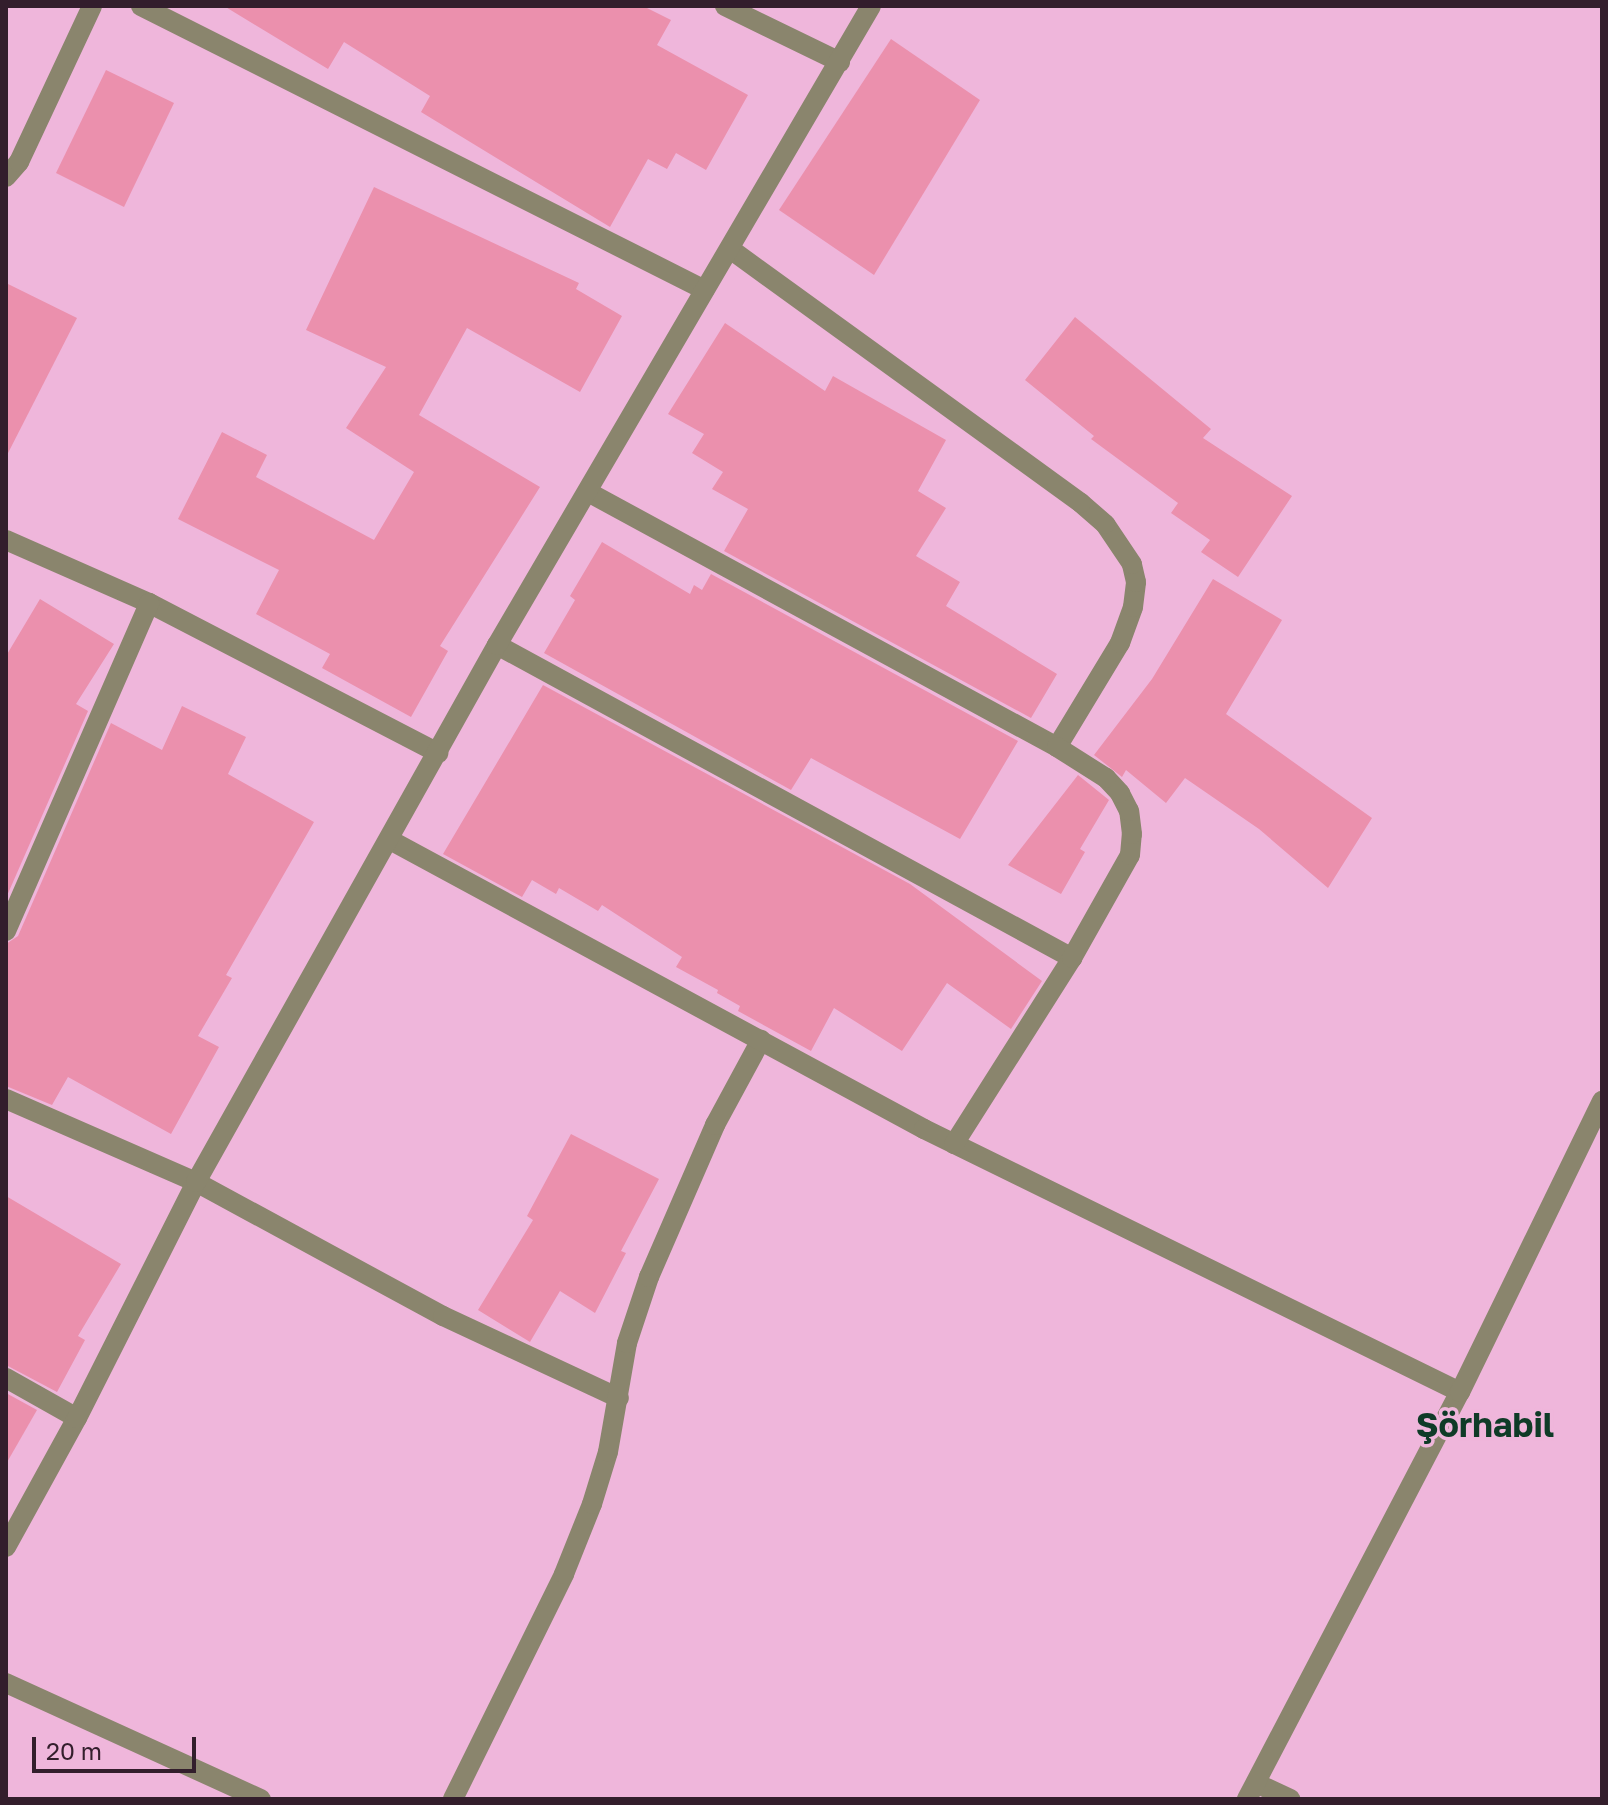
<!DOCTYPE html>
<html>
<head>
<meta charset="utf-8">
<style>
	body { margin:0 }
	#map { position:relative; width:1608px; height:1805px; overflow:hidden; background:#efb6db; font-family:"Golos Text",sans-serif }
	div>[style] { position:absolute }
	.building>* { inset:0; background:#eb90ad }
	.lane>* { height:20px; margin:-10px; padding:0 10px; transform-origin:10px; border-radius:10px; background:#8a856d }
	.street>* { height:20px; margin:-10px; padding:0 10px; transform-origin:10px; border-radius:10px; background:#8a856d }
	span { translate:-50% -50%; white-space:nowrap; text-align:center; line-height:1.15; -webkit-text-stroke:7px #efb6db; paint-order:stroke }
	.district-label { font-size:34px; color:#0f3b27; font-weight:700 }
	.frame { position:absolute; inset:0; border:8px solid #331e2c; pointer-events:none }
	.scale { position:absolute; left:32px; top:1737px; width:164px; height:36px; box-sizing:border-box; border:4px solid #331e2c; border-top:0; padding-left:10px; font-size:24px; line-height:28px; white-space:nowrap; color:#331e2c; -webkit-text-stroke:6px #efb6db; paint-order:stroke }
</style>
</head>
<body>
<div id="map">
	<div class="building">
		<div style="clip-path:polygon(224px 6px,643px 6px,671px 20px,657px 45px,748px 95px,706px 170px,676px 153px,667px 169px,648px 159px,610px 227px,421px 112px,430px 96px,344px 42px,328px 69px)"></div>
		<div style="clip-path:polygon(891px 39px,980px 100px,874px 275px,779px 210px)"></div>
		<div style="clip-path:polygon(106px 70px,174px 103px,124px 207px,56px 173px)"></div>
		<div style="clip-path:polygon(374px 187px,579px 283px,576px 289px,622px 316px,580px 392px,467px 328px,419px 415px,540px 487px,440px 646px,448px 651px,411px 717px,322px 668px,330px 654px,256px 614px,279px 570px,178px 519px,222px 432px,267px 455px,256px 477px,374px 540px,414px 472px,346px 428px,386px 367px,306px 330px)"></div>
		<div style="clip-path:polygon(6px 283px,77px 318px,6px 457px)"></div>
		<div style="clip-path:polygon(1075px 317px,1211px 429px,1203px 438px,1292px 496px,1238px 577px,1201px 552px,1210px 540px,1171px 513px,1178px 503px,1091px 439px,1094px 436px,1025px 380px)"></div>
		<div style="clip-path:polygon(725px 323px,825px 391px,833px 376px,946px 440px,918px 491px,946px 508px,916px 556px,960px 582px,946px 606px,1057px 674px,1031px 718px,724px 551px,748px 509px,712px 489px,723px 472px,692px 453px,704px 434px,668px 414px)"></div>
		<div style="clip-path:polygon(602px 542px,690px 594px,694px 585px,702px 590px,711px 574px,1018px 741px,960px 839px,811px 758px,791px 790px,544px 653px,575px 600px,570px 596px)"></div>
		<div style="clip-path:polygon(1213px 579px,1282px 620px,1226px 714px,1372px 818px,1328px 888px,1259px 829px,1185px 778px,1166px 803px,1126px 770px,1122px 777px,1094px 755px,1152px 679px)"></div>
		<div style="clip-path:polygon(40px 599px,114px 644px,76px 704px,88px 711px,6px 898px,6px 656px)"></div>
		<div style="clip-path:polygon(543px 685px,910px 884px,1042px 981px,1011px 1029px,947px 983px,902px 1051px,834px 1008px,811px 1051px,738px 1011px,740px 1006px,717px 993px,718px 990px,676px 967px,682px 957px,602px 905px,598px 911px,559px 888px,556px 894px,532px 880px,522px 897px,443px 854px)"></div>
		<div style="clip-path:polygon(182px 706px,246px 737px,228px 774px,314px 822px,226px 975px,232px 978px,198px 1036px,219px 1047px,171px 1134px,68px 1077px,52px 1105px,6px 1086px,6px 944px,18px 936px,111px 723px,162px 750px)"></div>
		<div style="clip-path:polygon(1078px 775px,1109px 800px,1080px 849px,1085px 852px,1061px 894px,1008px 865px)"></div>
		<div style="clip-path:polygon(571px 1134px,659px 1179px,621px 1251px,626px 1253px,595px 1313px,560px 1291px,530px 1342px,478px 1310px,533px 1220px,527px 1216px)"></div>
		<div style="clip-path:polygon(6px 1196px,121px 1264px,78px 1336px,85px 1340px,57px 1392px,6px 1365px)"></div>
		<div style="clip-path:polygon(6px 1393px,37px 1410px,6px 1464px)"></div>
	</div>
	<div class="lane">
		<div style="left:196px;top:1182px;width:281px;rotate:28.5deg"></div>
		<div style="left:443px;top:1316px;width:194px;rotate:25deg"></div>
		<div style="left:453px;top:1799px;width:251px;rotate:-63.7deg"></div>
		<div style="left:564px;top:1574px;width:75px;rotate:-68.2deg"></div>
		<div style="left:592px;top:1504px;width:54px;rotate:-72.9deg"></div>
		<div style="left:608px;top:1452px;width:111px;rotate:-80.1deg"></div>
		<div style="left:627px;top:1343px;width:70px;rotate:-71.6deg"></div>
		<div style="left:649px;top:1277px;width:166px;rotate:-66.5deg"></div>
		<div style="left:715px;top:1125px;width:97px;rotate:-61.6deg"></div>
	</div>
	<div class="street">
		<div style="left:141px;top:6px;width:631px;rotate:26.73deg"></div>
		<div style="left:725px;top:6px;width:128px;rotate:26deg"></div>
		<div style="left:6px;top:177px;width:20px;rotate:-49deg"></div>
		<div style="left:19px;top:162px;width:172px;rotate:-64.9deg"></div>
		<div style="left:588px;top:492px;width:534px;rotate:28.53deg"></div>
		<div style="left:1057px;top:747px;width:122px;rotate:-58.8deg"></div>
		<div style="left:1120px;top:643px;width:38px;rotate:-70deg"></div>
		<div style="left:1133px;top:607px;width:25px;rotate:-83deg"></div>
		<div style="left:1136px;top:582px;width:18px;rotate:-103deg"></div>
		<div style="left:1132px;top:564px;width:48px;rotate:-124deg"></div>
		<div style="left:1105px;top:524px;width:32px;rotate:-139deg"></div>
		<div style="left:1081px;top:503px;width:432px;rotate:-144.1deg"></div>
		<div style="left:6px;top:540px;width:156px;rotate:23.8deg"></div>
		<div style="left:149px;top:603px;width:326px;rotate:27.4deg"></div>
		<div style="left:497px;top:645px;width:655px;rotate:28.56deg"></div>
		<div style="left:390px;top:840px;width:607px;rotate:28.42deg"></div>
		<div style="left:924px;top:1129px;width:597px;rotate:26.14deg"></div>
		<div style="left:6px;top:931px;width:358px;rotate:-66.4deg"></div>
		<div style="left:6px;top:1099px;width:207px;rotate:23.6deg"></div>
		<div style="left:954px;top:1144px;width:220px;rotate:-57.6deg"></div>
		<div style="left:1072px;top:958px;width:118px;rotate:-60.6deg"></div>
		<div style="left:1130px;top:855px;width:21px;rotate:-85deg"></div>
		<div style="left:1132px;top:834px;width:23px;rotate:-97deg"></div>
		<div style="left:1129px;top:811px;width:20px;rotate:-117deg"></div>
		<div style="left:1120px;top:793px;width:21px;rotate:-133deg"></div>
		<div style="left:1106px;top:778px;width:58px;rotate:-147.7deg"></div>
		<div style="left:6px;top:1378px;width:81px;rotate:29.4deg"></div>
		<div style="left:6px;top:1547px;width:147px;rotate:-61.2deg"></div>
		<div style="left:77px;top:1418px;width:264px;rotate:-63.2deg"></div>
		<div style="left:196px;top:1182px;width:616px;rotate:-60.73deg"></div>
		<div style="left:497px;top:645px;width:740px;rotate:-59.66deg"></div>
		<div style="left:6px;top:1683px;width:280px;rotate:24.5deg"></div>
		<div style="left:1256px;top:1783px;width:38px;rotate:25deg"></div>
		<div style="left:1247px;top:1799px;width:459px;rotate:-62.4deg"></div>
		<div style="left:1460px;top:1392px;width:324px;rotate:-64deg"></div>
	</div>
	<div class="district-label">
		<span style="left:1485px;top:1425px">Şörhabil</span>
	</div>
	<div class="frame"></div>
	<div class="scale">20 m</div>
</div>
</body>
</html>
